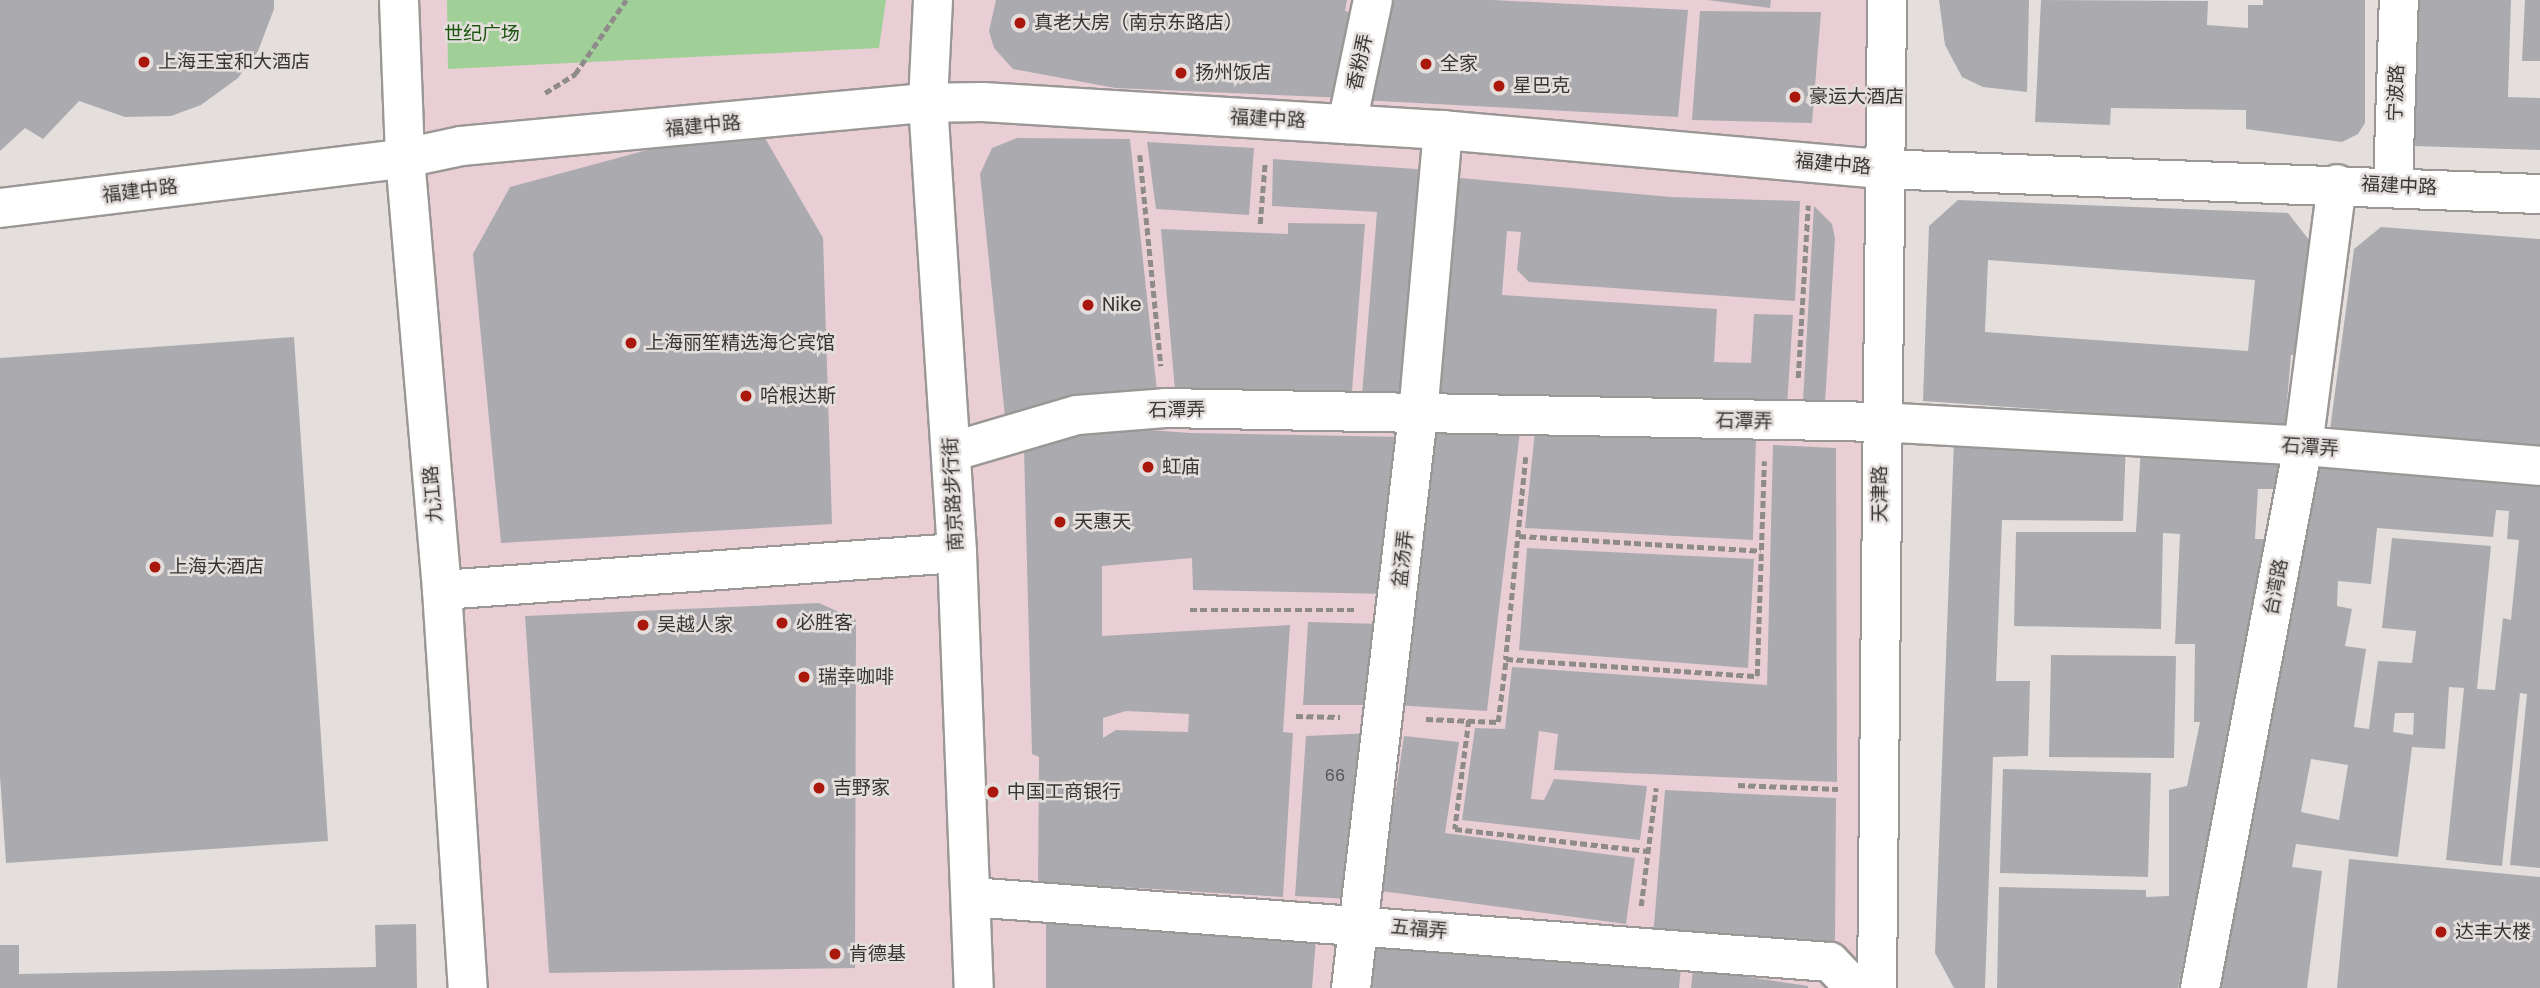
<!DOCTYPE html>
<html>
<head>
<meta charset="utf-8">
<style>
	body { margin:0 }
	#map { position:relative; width:2540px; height:988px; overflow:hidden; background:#e4dfdd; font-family:Poppins,"Noto Sans SC",sans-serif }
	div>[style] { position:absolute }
	.commercial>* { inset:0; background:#e9cfd5 }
	.green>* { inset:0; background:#a0d097 }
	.building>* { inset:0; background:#ababaf }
	.path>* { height:4.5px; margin-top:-2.25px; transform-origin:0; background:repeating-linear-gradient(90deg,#8f8b8a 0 7px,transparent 0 10.5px) }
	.roads { filter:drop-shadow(2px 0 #9b9795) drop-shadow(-2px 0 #9b9795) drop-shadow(0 2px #9b9795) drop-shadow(0 -2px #9b9795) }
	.minor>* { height:38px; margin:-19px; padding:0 19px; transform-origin:19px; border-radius:19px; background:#fff }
	.major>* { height:38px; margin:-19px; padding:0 19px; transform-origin:19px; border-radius:19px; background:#fff }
	.dots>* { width:19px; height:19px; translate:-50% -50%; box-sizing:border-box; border:4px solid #e4dfdd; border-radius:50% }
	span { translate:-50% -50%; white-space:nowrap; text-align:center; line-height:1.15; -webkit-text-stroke:5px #e4dfdd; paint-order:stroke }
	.number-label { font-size:16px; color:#555354 }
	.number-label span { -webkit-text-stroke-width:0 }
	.poi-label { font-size:19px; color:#383635 }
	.left { translate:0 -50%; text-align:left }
	.park-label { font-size:19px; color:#1c5510 }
	.street-label { font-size:19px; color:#383635 }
</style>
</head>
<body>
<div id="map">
	<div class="commercial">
		<div style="clip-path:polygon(399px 0,1887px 0,1877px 988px,468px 988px)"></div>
	</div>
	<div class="green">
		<div style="clip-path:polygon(447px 0,886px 0,879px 48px,448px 69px)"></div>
	</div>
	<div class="building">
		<div style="clip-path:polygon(0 0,274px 0,274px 9px,258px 51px,238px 78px,201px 105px,171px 116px,125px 117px,79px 101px,43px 139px,25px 128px,0 151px)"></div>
		<div style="clip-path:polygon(996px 0,1347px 0,1345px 11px,1363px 16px,1347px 98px,1115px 88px,1013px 69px,994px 48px,989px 31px)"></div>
		<div style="clip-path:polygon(1379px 0,1493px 0,1688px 10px,1678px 117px,1360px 100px)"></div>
		<div style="clip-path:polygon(1707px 0,1771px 0,1770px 8px)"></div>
		<div style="clip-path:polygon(1939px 0,2029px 0,2027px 92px,1983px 87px,1962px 77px,1945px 45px)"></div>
		<div style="clip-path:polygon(2041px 0,2208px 1px,2207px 25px,2248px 28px,2248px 5px,2263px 5px,2263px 0,2365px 0,2365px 123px,2358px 134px,2342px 142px,2246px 129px,2246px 110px,2111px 108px,2110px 125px,2035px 122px)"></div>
		<div style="clip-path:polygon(2418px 0,2511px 0,2508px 97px,2540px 98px,2540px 150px,2414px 146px)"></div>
		<div style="clip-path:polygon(2525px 0,2540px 0,2540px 61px,2522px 61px)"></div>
		<div style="clip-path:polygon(1700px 11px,1821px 12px,1812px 123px,1692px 120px)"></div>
		<div style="clip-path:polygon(755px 121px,823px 238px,832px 524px,501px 543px,473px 254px,510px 187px)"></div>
		<div style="clip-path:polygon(1017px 138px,1130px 139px,1157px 391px,1005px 417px,980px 174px,992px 148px)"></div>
		<div style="clip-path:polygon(1147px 142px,1254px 148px,1249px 215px,1156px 209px)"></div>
		<div style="clip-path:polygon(1273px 159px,1430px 170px,1409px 396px,1362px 395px,1377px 212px,1272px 206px)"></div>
		<div style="clip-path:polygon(1449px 177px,1671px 197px,1800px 201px,1795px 301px,1529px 282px,1517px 270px,1521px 232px,1507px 231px,1502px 295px,1717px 309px,1714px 362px,1751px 363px,1754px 314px,1793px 315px,1787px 406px,1431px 394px)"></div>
		<div style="clip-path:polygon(evenodd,1958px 200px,2288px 213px,2313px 245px,2303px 354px,2291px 355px,2285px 426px,1923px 401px,1929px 226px,1958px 200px,1988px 260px,2255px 280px,2248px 351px,1985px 332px,1988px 260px)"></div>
		<div style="clip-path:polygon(1814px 206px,1832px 224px,1835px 238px,1825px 403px,1803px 401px)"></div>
		<div style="clip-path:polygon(1288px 223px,1365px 224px,1352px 391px,1175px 390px,1161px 229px,1288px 234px)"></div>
		<div style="clip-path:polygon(2381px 227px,2540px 239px,2540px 458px,2328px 445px,2354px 249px)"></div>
		<div style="clip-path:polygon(294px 337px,328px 841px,6px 863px,0 776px,0 358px)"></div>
		<div style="clip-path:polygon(evenodd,1108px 427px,1190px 433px,1405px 437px,1389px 594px,1193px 590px,1192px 558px,1102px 566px,1102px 636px,1290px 625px,1283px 732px,1293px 733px,1283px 897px,1038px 882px,1039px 757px,1032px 754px,1024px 450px,1108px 427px,1126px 711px,1189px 714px,1188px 732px,1116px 730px,1103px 738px,1103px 718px,1126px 711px)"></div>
		<div style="clip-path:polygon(1520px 431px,1487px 711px,1395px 705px,1429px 432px)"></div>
		<div style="clip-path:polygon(1535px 431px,1756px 438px,1753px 540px,1525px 528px)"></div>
		<div style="clip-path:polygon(1954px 439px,2126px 443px,2123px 521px,2002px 520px,1996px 681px,2030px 681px,2028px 756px,1993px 757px,1985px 988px,1954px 988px,1935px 953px)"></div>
		<div style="clip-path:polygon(1773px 445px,1836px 448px,1837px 782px,1554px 770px,1558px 734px,1539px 731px,1531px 799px,1544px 800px,1554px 779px,1647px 786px,1640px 840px,1462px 820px,1475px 728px,1505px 729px,1512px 667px,1767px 685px)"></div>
		<div style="clip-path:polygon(2141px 446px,2283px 455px,2279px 489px,2258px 489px,2255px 539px,2270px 539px,2178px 988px,1997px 988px,1999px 887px,2146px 890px,2146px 897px,2169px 896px,2169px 790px,2187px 786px,2200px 722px,2194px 722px,2195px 644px,2175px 644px,2180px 534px,2163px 533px,2161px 629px,2014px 626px,2016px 532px,2136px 532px)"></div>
		<div style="clip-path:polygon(evenodd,2317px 466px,2540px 482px,2540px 868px,2510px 865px,2527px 694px,2520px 693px,2502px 866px,2446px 860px,2464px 688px,2449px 687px,2445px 749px,2412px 747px,2398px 857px,2296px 844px,2292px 867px,2322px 871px,2307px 988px,2218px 988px,2317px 466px,2496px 510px,2509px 511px,2507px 539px,2519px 540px,2511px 620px,2503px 618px,2495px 690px,2477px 689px,2491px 546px,2392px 538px,2382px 628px,2416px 631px,2412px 663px,2378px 661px,2369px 729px,2354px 727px,2366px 649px,2345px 646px,2352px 609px,2337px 606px,2338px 581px,2371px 584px,2377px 528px,2493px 537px,2496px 510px,2317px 466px,2395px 713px,2414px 713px,2413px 735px,2393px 732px,2395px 713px,2317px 466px,2311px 759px,2348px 765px,2339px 820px,2301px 812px,2311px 759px)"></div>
		<div style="clip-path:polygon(1527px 548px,1754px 559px,1748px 668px,1519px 650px)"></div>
		<div style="clip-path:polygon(819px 603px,856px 620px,855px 968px,549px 973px,525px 616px)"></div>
		<div style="clip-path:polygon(1308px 622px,1384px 624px,1377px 705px,1303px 705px)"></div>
		<div style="clip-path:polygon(2051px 655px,2176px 656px,2174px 758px,2049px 757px)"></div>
		<div style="clip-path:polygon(1373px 733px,1350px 899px,1295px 896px,1306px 736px)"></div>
		<div style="clip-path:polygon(1404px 736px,1459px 742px,1445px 833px,1635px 858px,1626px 924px,1381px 891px)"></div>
		<div style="clip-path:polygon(2003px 769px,2151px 773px,2148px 877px,2000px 873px)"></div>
		<div style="clip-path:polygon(1665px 790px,1836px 798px,1835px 943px,1653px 937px)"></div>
		<div style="clip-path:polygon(2349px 859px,2540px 877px,2540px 988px,2337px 988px)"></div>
		<div style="clip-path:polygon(1046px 921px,1316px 940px,1312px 988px,1046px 988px)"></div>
		<div style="clip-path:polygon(416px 924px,417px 988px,0 988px,0 945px,19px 945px,19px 974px,376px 967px,375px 925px)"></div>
		<div style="clip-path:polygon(1367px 937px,1681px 968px,1679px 988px,1362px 988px)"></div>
		<div style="clip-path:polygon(1693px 969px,1808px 986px,1808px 988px,1691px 988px)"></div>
	</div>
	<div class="path">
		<div style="left:545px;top:93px;width:36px;rotate:-32deg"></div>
		<div style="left:575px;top:74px;width:90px;rotate:-55.4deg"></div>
		<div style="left:1140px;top:155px;width:212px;rotate:84.3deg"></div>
		<div style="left:1260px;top:224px;width:62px;rotate:-85.4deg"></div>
		<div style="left:1798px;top:378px;width:173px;rotate:-86.7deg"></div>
		<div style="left:1526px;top:457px;width:203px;rotate:95.7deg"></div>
		<div style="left:1506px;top:659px;width:252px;rotate:3.9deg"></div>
		<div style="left:1757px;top:676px;width:215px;rotate:-88.1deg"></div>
		<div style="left:1519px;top:536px;width:242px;rotate:3.5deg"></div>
		<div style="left:1190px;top:610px;width:164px"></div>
		<div style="left:1296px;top:716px;width:44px;rotate:1.3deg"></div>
		<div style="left:1426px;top:719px;width:72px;rotate:2.4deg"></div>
		<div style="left:1498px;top:722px;width:64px;rotate:-82.8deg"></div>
		<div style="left:1469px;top:720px;width:110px;rotate:97.3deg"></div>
		<div style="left:1455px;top:829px;width:194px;rotate:6.5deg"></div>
		<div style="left:1738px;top:785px;width:100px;rotate:2.3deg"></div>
		<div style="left:1641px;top:906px;width:119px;rotate:-82.8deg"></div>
	</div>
	<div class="roads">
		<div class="minor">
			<div style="left:933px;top:0;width:103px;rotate:92.8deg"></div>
			<div style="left:928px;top:103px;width:451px;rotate:86.3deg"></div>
			<div style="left:957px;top:553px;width:435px;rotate:87.8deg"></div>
			<div style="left:1347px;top:124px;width:127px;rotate:-78.2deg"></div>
			<div style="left:2393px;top:186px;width:186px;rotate:-88.2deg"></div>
			<div style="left:0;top:208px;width:408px;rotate:-7deg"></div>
			<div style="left:405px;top:158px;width:57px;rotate:-12.1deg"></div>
			<div style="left:461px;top:146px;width:469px;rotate:-5.3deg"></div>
			<div style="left:928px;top:103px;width:55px;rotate:-1deg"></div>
			<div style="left:983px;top:102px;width:461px;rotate:3.5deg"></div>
			<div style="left:1443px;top:130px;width:441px;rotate:5.1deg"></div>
			<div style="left:1882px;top:169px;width:658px;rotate:2.18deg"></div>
			<div style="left:951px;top:452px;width:131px;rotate:-16.4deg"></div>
			<div style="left:1077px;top:415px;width:88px;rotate:-4.5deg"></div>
			<div style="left:1165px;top:408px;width:715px;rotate:1.12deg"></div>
			<div style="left:1880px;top:422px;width:424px;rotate:3.2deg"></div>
			<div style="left:2303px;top:446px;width:238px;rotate:4.8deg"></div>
			<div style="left:442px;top:590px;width:516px;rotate:-4.11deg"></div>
			<div style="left:971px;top:897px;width:861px;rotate:4.33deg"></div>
			<div style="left:1830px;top:962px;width:36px;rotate:46deg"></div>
			<div style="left:1351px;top:988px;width:577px;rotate:-83.33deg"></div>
			<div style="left:1418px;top:415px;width:286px;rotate:-85deg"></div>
			<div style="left:1877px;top:988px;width:988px;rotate:-89.42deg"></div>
			<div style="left:2200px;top:988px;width:552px;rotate:-79.24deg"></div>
			<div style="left:2303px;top:446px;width:264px;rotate:-82.6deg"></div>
		</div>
		<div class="major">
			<div style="left:399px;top:0;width:158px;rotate:87.8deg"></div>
			<div style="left:405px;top:158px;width:434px;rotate:85.1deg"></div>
			<div style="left:442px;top:590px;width:399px;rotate:86.3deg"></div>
		</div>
	</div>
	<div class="dots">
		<div style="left:1020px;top:23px;background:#a9170d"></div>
		<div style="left:144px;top:62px;background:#a9170d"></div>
		<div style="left:1426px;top:64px;background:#a9170d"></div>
		<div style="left:1181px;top:73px;background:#a9170d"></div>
		<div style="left:1499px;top:86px;background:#a9170d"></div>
		<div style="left:1795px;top:97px;background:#a9170d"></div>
		<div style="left:1088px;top:305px;background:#a9170d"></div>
		<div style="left:631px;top:343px;background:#a9170d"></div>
		<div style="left:746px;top:396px;background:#a9170d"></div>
		<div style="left:1148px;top:467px;background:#a9170d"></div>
		<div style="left:1060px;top:522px;background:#a9170d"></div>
		<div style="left:155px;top:567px;background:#a9170d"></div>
		<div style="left:782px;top:623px;background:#a9170d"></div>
		<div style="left:643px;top:625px;background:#a9170d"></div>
		<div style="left:804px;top:677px;background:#a9170d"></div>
		<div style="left:819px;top:788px;background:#a9170d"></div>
		<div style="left:993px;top:792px;background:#a9170d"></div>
		<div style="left:2441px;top:932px;background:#a9170d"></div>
		<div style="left:835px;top:954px;background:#a9170d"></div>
	</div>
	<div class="number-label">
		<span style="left:1335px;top:776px">66</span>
	</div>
	<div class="poi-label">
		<span class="left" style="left:1034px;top:23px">真老大房（南京东路店）</span>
		<span class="left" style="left:158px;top:62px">上海王宝和大酒店</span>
		<span class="left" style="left:1440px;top:64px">全家</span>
		<span class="left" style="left:1195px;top:73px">扬州饭店</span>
		<span class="left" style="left:1513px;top:86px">星巴克</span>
		<span class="left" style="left:1809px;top:97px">豪运大酒店</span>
		<span class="left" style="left:1102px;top:305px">Nike</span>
		<span class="left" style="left:645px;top:343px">上海丽笙精选海仑宾馆</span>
		<span class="left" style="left:760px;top:396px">哈根达斯</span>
		<span class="left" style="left:1162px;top:467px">虹庙</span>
		<span class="left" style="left:1074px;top:522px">天惠天</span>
		<span class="left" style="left:169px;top:567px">上海大酒店</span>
		<span class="left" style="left:796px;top:623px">必胜客</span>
		<span class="left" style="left:657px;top:625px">吴越人家</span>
		<span class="left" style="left:818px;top:677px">瑞幸咖啡</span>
		<span class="left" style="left:833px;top:788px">吉野家</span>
		<span class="left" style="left:1007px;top:792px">中国工商银行</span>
		<span class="left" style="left:2455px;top:932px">达丰大楼</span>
		<span class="left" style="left:849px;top:954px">肯德基</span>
	</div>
	<div class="park-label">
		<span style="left:482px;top:34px">世纪广场</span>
	</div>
	<div class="street-label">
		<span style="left:1360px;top:62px;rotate:-78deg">香粉弄</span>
		<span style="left:2396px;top:93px;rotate:-88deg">宁波路</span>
		<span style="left:1268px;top:119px;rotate:3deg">福建中路</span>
		<span style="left:703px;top:126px;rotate:-5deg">福建中路</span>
		<span style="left:1833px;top:164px;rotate:5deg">福建中路</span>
		<span style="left:2399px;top:186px;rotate:3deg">福建中路</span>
		<span style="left:140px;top:191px;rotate:-7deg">福建中路</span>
		<span style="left:1177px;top:410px;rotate:-1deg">石潭弄</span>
		<span style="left:1744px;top:421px;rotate:1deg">石潭弄</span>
		<span style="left:2310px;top:447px;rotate:4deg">石潭弄</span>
		<span style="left:433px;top:494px;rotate:-95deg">九江路</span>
		<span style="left:953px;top:494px;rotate:-93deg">南京路步行街</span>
		<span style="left:1880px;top:494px;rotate:-90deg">天津路</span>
		<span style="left:1403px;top:559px;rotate:-84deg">盆汤弄</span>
		<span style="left:2276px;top:587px;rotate:-79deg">台湾路</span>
		<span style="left:1419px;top:929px;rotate:5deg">五福弄</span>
	</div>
</div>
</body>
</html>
